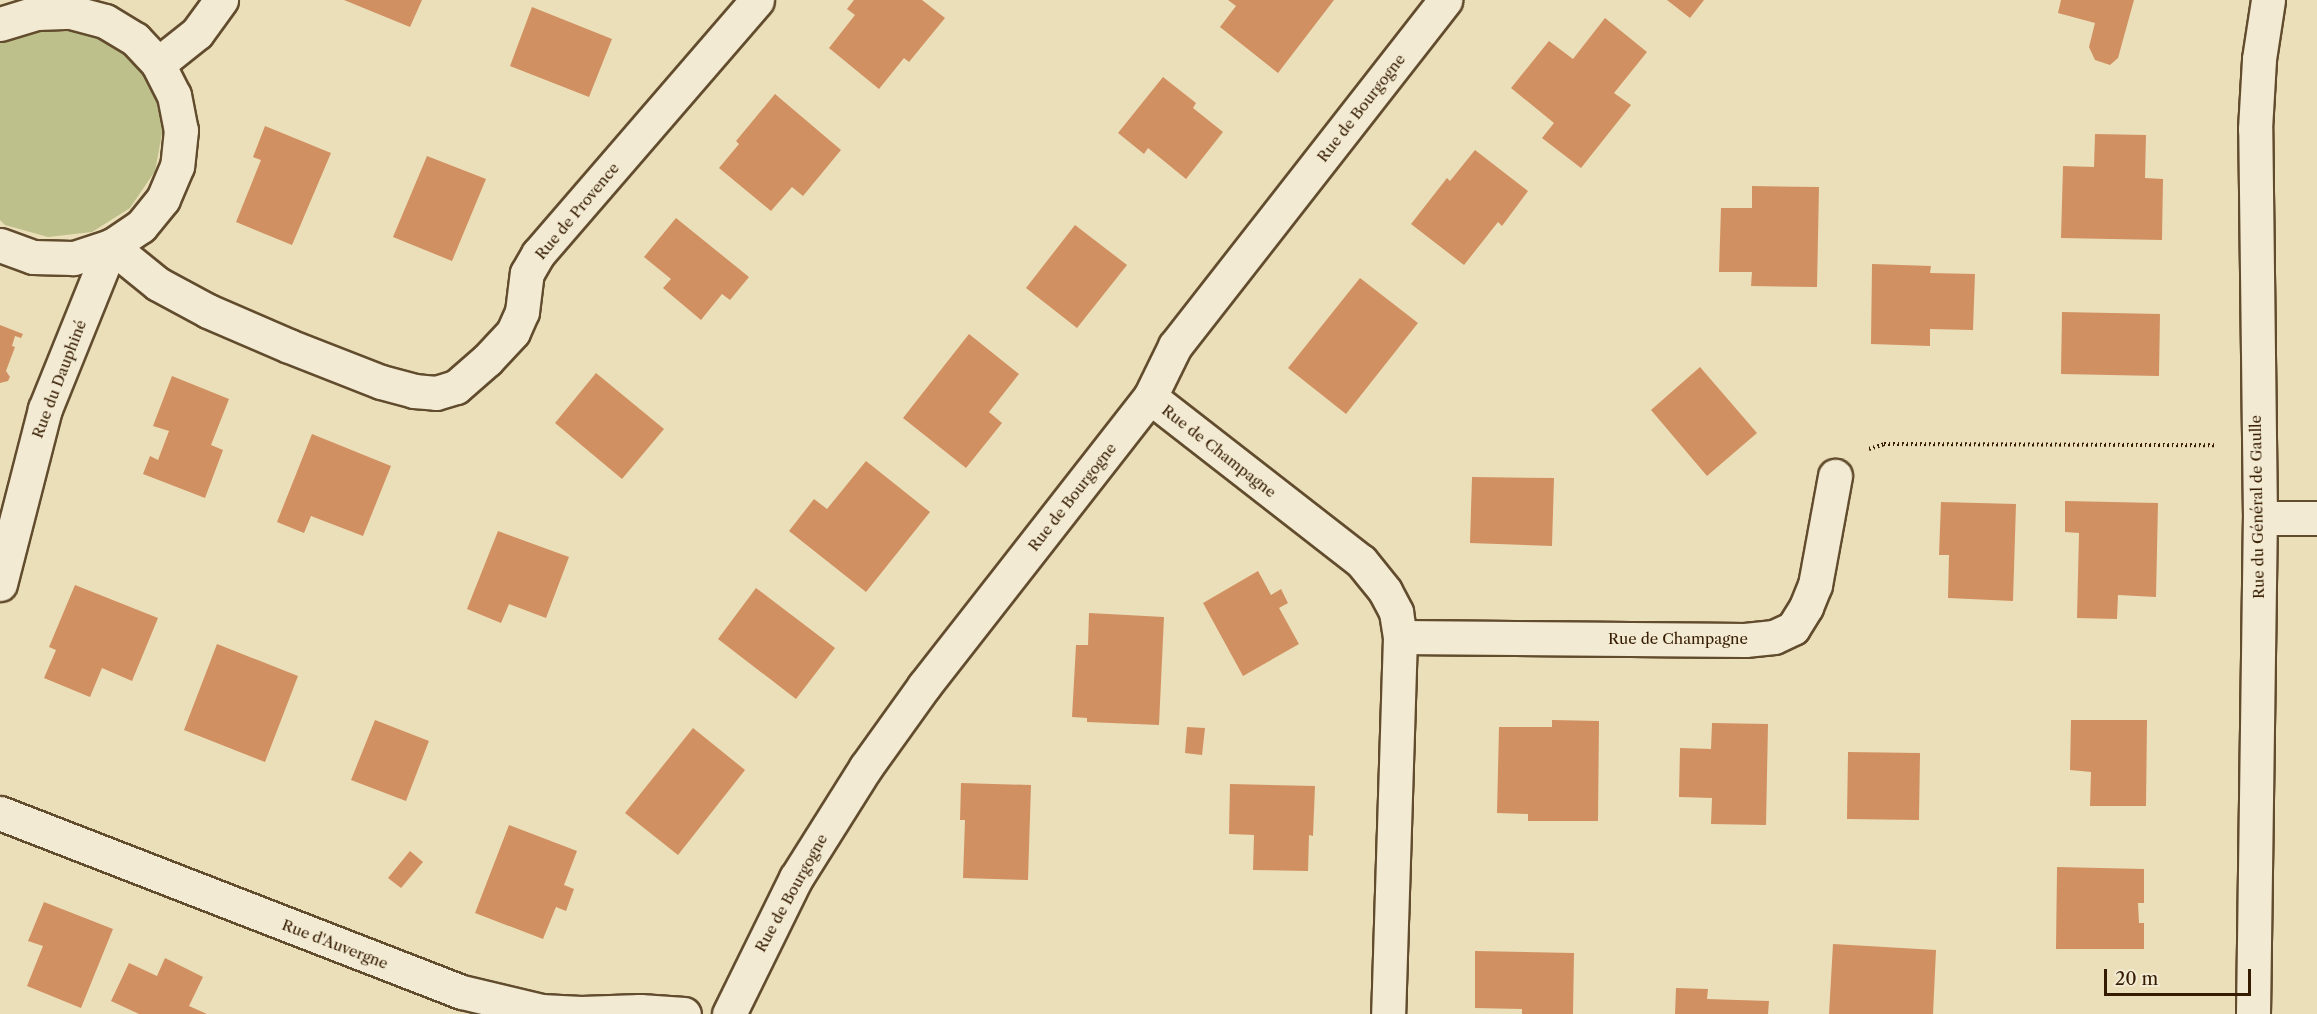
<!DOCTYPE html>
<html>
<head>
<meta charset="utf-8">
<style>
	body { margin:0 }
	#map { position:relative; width:2317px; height:1014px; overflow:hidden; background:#ebdfb9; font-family:"Libre Caslon Text",serif }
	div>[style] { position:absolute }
	.green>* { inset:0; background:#bec08b }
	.building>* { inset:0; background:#d19062 }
	.path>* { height:4px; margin-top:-2px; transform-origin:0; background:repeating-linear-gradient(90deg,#351b00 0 1.5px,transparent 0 4.5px) }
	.roads { filter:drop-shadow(2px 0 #624c2e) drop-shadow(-2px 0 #624c2e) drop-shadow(0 2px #624c2e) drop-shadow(0 -2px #624c2e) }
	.street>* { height:33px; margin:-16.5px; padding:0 16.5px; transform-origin:16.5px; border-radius:16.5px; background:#f2ead2 }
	span { translate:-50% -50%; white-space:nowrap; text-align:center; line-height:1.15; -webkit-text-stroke:4.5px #f2ead2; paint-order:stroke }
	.street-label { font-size:15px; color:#351b00 }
	.scale { position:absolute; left:2104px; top:969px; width:147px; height:27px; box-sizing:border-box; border:3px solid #351b00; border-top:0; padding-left:8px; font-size:18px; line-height:21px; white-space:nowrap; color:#351b00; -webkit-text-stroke:4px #f2ead2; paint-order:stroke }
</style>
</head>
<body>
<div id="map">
	<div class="green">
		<div style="clip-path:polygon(42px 25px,86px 28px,125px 50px,152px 84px,163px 128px,155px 171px,130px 208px,92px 232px,48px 237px,5px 225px,0 220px,0 40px)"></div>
	</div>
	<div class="building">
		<div style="clip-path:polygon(344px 0,422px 0,410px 27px)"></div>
		<div style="clip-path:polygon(854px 0,922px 0,945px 18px,909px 62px,904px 58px,879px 89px,829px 48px,855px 15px,847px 9px)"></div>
		<div style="clip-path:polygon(1228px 0,1334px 0,1278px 73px,1220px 27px,1236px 6px)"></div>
		<div style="clip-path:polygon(1667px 0,1704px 0,1690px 18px)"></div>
		<div style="clip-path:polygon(2061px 0,2134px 0,2118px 58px,2110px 65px,2095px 60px,2089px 47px,2095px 23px,2058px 13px)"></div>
		<div style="clip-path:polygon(532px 7px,612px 39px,589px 97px,510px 66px)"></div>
		<div style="clip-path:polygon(1605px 18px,1647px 52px,1614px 93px,1631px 105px,1581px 168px,1542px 138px,1554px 123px,1511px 88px,1549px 41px,1573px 59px)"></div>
		<div style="clip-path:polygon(1163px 77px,1196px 103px,1193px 108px,1223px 132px,1186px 179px,1148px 148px,1144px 154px,1118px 133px)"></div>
		<div style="clip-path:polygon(775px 94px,841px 150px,803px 196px,792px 187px,771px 211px,719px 168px,739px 144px,736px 141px)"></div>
		<div style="clip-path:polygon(265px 126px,331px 153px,292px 245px,236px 222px,261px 160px,253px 157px)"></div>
		<div style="clip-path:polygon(2095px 134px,2146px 135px,2145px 178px,2163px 179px,2162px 240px,2061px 238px,2063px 166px,2094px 167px)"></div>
		<div style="clip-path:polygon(1475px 150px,1528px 191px,1502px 226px,1498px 222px,1464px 265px,1411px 224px,1447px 178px,1450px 181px)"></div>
		<div style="clip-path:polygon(427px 156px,486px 179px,452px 261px,393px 237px)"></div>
		<div style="clip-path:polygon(1752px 186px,1819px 187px,1817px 287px,1751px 286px,1752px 272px,1719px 272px,1721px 208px,1752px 208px)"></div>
		<div style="clip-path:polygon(676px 218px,749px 277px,730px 300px,722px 294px,701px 320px,663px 288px,671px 279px,644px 257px)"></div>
		<div style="clip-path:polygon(1075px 225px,1127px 265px,1077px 328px,1026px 288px)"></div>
		<div style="clip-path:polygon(1872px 264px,1931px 266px,1930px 273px,1975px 274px,1973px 330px,1930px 329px,1930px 346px,1871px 344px)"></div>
		<div style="clip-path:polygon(1360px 278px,1418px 323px,1346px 414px,1288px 368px)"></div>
		<div style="clip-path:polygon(2062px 312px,2160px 314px,2159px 376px,2061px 374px)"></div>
		<div style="clip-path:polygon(0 325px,23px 334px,21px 338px,15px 336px,12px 346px,15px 347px,6px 371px,10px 377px,8px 381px,0 383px)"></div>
		<div style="clip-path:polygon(969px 334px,1019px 374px,989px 412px,1002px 423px,966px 468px,903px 418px)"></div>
		<div style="clip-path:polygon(1700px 367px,1757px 433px,1707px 476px,1651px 410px)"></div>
		<div style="clip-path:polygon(596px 373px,664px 429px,622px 479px,555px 423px)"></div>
		<div style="clip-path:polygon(172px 376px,229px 399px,211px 445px,223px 450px,205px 498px,143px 474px,150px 456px,158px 460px,169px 431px,153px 426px)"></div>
		<div style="clip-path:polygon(312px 434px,391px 466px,363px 536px,311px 516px,304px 533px,277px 522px)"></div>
		<div style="clip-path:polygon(866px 461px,930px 512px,866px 592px,789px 531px,814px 499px,827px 509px)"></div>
		<div style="clip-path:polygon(1472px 477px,1554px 478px,1552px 546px,1470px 543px)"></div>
		<div style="clip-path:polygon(2065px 501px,2158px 503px,2156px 597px,2118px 595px,2117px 619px,2077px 618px,2079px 533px,2065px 532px)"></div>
		<div style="clip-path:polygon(1941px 502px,2016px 504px,2013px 601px,1948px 598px,1949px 555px,1939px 555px)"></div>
		<div style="clip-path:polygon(498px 531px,569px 557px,546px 618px,509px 604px,501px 623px,467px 609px)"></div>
		<div style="clip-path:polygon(1258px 571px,1271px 595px,1281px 589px,1288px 603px,1279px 608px,1299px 644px,1243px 676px,1203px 603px)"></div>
		<div style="clip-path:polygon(75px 585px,158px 618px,132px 681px,102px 668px,90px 697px,44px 678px,56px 650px,49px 647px)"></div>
		<div style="clip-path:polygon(756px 588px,835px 648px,796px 699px,718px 639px)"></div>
		<div style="clip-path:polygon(1089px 613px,1164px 617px,1159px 725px,1087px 722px,1087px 718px,1072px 717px,1076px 645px,1088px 645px)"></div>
		<div style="clip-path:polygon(217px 644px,298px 676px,265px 762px,184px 730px)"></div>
		<div style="clip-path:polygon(375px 720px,429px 741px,406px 801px,351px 780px)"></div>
		<div style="clip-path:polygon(1552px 720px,1599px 721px,1598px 821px,1528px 821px,1528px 814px,1497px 813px,1499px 727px,1552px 727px)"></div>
		<div style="clip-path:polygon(2071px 720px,2147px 720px,2146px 806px,2090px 806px,2091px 772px,2070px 770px)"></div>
		<div style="clip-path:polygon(1712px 723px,1768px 724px,1766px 825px,1711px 824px,1712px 798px,1679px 797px,1680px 748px,1711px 749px)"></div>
		<div style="clip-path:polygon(1187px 727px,1205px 728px,1202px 755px,1185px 753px)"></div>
		<div style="clip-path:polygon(693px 728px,745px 770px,678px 855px,625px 813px)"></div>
		<div style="clip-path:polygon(1848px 752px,1920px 753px,1919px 820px,1847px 819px)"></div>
		<div style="clip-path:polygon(961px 783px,1031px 785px,1028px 880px,963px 878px,965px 820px,960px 820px)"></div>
		<div style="clip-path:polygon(1230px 784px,1315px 786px,1313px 836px,1309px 835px,1308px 871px,1253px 870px,1254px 835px,1229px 834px)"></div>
		<div style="clip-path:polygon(509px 825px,577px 851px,564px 885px,574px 889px,566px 911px,556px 907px,543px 939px,475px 913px)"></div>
		<div style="clip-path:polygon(410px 851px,423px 862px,401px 888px,388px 878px)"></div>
		<div style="clip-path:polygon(2057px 867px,2144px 869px,2144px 903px,2138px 903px,2139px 923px,2144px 923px,2144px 949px,2056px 949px)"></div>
		<div style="clip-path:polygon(44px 902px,113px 929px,81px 1008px,27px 986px,43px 946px,28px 941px)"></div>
		<div style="clip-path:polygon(1833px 944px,1936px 950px,1933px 1014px,1829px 1014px)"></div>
		<div style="clip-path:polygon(1475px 951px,1574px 953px,1573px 1014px,1522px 1014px,1522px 1009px,1475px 1008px)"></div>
		<div style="clip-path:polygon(165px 958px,203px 977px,189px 1006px,207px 1014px,139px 1014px,111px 1001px,129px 963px,157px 976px)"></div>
		<div style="clip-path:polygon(1676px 988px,1708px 989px,1707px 999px,1769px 1001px,1768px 1014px,1675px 1014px)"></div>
	</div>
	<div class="path">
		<div style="left:1869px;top:449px;width:16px;rotate:-18deg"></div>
		<div style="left:1884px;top:444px;width:333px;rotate:0.2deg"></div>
	</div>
	<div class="roads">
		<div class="street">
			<div style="left:0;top:24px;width:39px;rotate:-17deg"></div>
			<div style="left:37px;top:13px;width:34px;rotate:-2deg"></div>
			<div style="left:71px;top:12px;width:35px;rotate:15deg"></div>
			<div style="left:105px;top:21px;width:35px;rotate:31deg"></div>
			<div style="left:135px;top:39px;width:34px;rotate:47deg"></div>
			<div style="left:158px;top:64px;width:35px;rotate:63deg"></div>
			<div style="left:174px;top:95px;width:36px;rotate:79deg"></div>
			<div style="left:181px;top:130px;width:36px;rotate:96deg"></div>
			<div style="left:177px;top:166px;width:36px;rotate:113deg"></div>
			<div style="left:163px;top:199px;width:35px;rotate:129deg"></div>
			<div style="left:141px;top:226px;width:36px;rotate:146deg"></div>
			<div style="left:111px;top:246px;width:40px;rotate:162deg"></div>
			<div style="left:73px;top:258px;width:40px;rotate:-178.6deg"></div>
			<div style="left:33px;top:257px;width:35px;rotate:-160deg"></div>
			<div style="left:158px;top:64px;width:50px;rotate:-38.5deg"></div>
			<div style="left:197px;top:33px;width:41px;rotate:-54deg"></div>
			<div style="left:111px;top:246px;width:60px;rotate:39deg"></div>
			<div style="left:158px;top:284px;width:57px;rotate:28.4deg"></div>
			<div style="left:208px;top:311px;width:88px;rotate:23.4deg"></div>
			<div style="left:289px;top:346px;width:99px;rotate:21.4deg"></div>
			<div style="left:381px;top:382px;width:34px;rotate:15deg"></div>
			<div style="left:414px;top:391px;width:22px;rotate:5deg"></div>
			<div style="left:436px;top:393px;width:21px;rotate:-17deg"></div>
			<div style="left:456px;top:387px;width:41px;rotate:-41.1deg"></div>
			<div style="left:487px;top:360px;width:38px;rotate:-47deg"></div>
			<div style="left:513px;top:332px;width:22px;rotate:-66deg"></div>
			<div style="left:522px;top:312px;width:39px;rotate:-83deg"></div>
			<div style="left:527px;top:273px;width:22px;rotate:-60deg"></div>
			<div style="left:538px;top:254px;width:335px;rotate:-49.2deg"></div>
			<div style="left:1150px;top:397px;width:267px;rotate:37.9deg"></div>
			<div style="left:1361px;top:561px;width:38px;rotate:51deg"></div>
			<div style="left:1385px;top:591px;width:24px;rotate:62deg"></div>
			<div style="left:1396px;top:612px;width:25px;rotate:81deg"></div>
			<div style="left:1400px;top:637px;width:377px;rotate:91.8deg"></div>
			<div style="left:2260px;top:518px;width:57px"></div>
			<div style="left:0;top:584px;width:181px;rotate:-75.6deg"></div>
			<div style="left:45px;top:409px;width:176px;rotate:-68deg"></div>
			<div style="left:1400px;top:637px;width:345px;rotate:0.5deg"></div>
			<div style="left:1745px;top:640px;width:29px;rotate:-6deg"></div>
			<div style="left:1774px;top:637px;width:21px;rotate:-25deg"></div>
			<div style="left:1793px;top:628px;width:25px;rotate:-58deg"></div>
			<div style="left:1806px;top:607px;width:24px;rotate:-68deg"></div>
			<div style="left:1815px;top:585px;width:111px;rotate:-79.6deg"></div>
			<div style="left:0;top:813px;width:495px;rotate:21.2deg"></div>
			<div style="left:462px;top:992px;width:81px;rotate:13.5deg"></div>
			<div style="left:541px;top:1011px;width:40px;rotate:2.9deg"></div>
			<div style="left:581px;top:1013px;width:59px;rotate:-1.9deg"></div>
			<div style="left:640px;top:1011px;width:44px;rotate:3.9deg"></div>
			<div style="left:729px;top:1014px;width:152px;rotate:-63.8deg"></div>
			<div style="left:796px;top:878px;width:131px;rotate:-57.8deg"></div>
			<div style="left:866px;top:767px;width:100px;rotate:-54.4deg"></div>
			<div style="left:924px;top:686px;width:367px;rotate:-52deg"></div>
			<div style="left:1150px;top:397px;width:57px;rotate:-63.9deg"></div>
			<div style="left:1175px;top:346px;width:439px;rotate:-52deg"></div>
			<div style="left:2253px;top:1014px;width:496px;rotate:-89.2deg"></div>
			<div style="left:2260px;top:518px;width:389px;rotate:-90.7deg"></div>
			<div style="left:2255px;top:129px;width:70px;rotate:-86.7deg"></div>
			<div style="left:2259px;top:59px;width:60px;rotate:-81.3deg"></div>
		</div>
	</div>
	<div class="street-label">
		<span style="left:1361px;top:108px;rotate:-52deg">Rue de Bourgogne</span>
		<span style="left:577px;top:211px;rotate:-50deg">Rue de Provence</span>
		<span style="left:59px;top:379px;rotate:-69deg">Rue du Dauphiné</span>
		<span style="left:1219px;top:451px;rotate:38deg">Rue de Champagne</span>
		<span style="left:1072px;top:497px;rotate:-52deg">Rue de Bourgogne</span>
		<span style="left:2257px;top:507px;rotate:-91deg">Rue du Général de Gaulle</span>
		<span style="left:1678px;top:639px">Rue de Champagne</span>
		<span style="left:791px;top:893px;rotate:-61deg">Rue de Bourgogne</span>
		<span style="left:335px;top:944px;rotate:21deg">Rue d'Auvergne</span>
	</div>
	<div class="scale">20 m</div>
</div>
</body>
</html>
